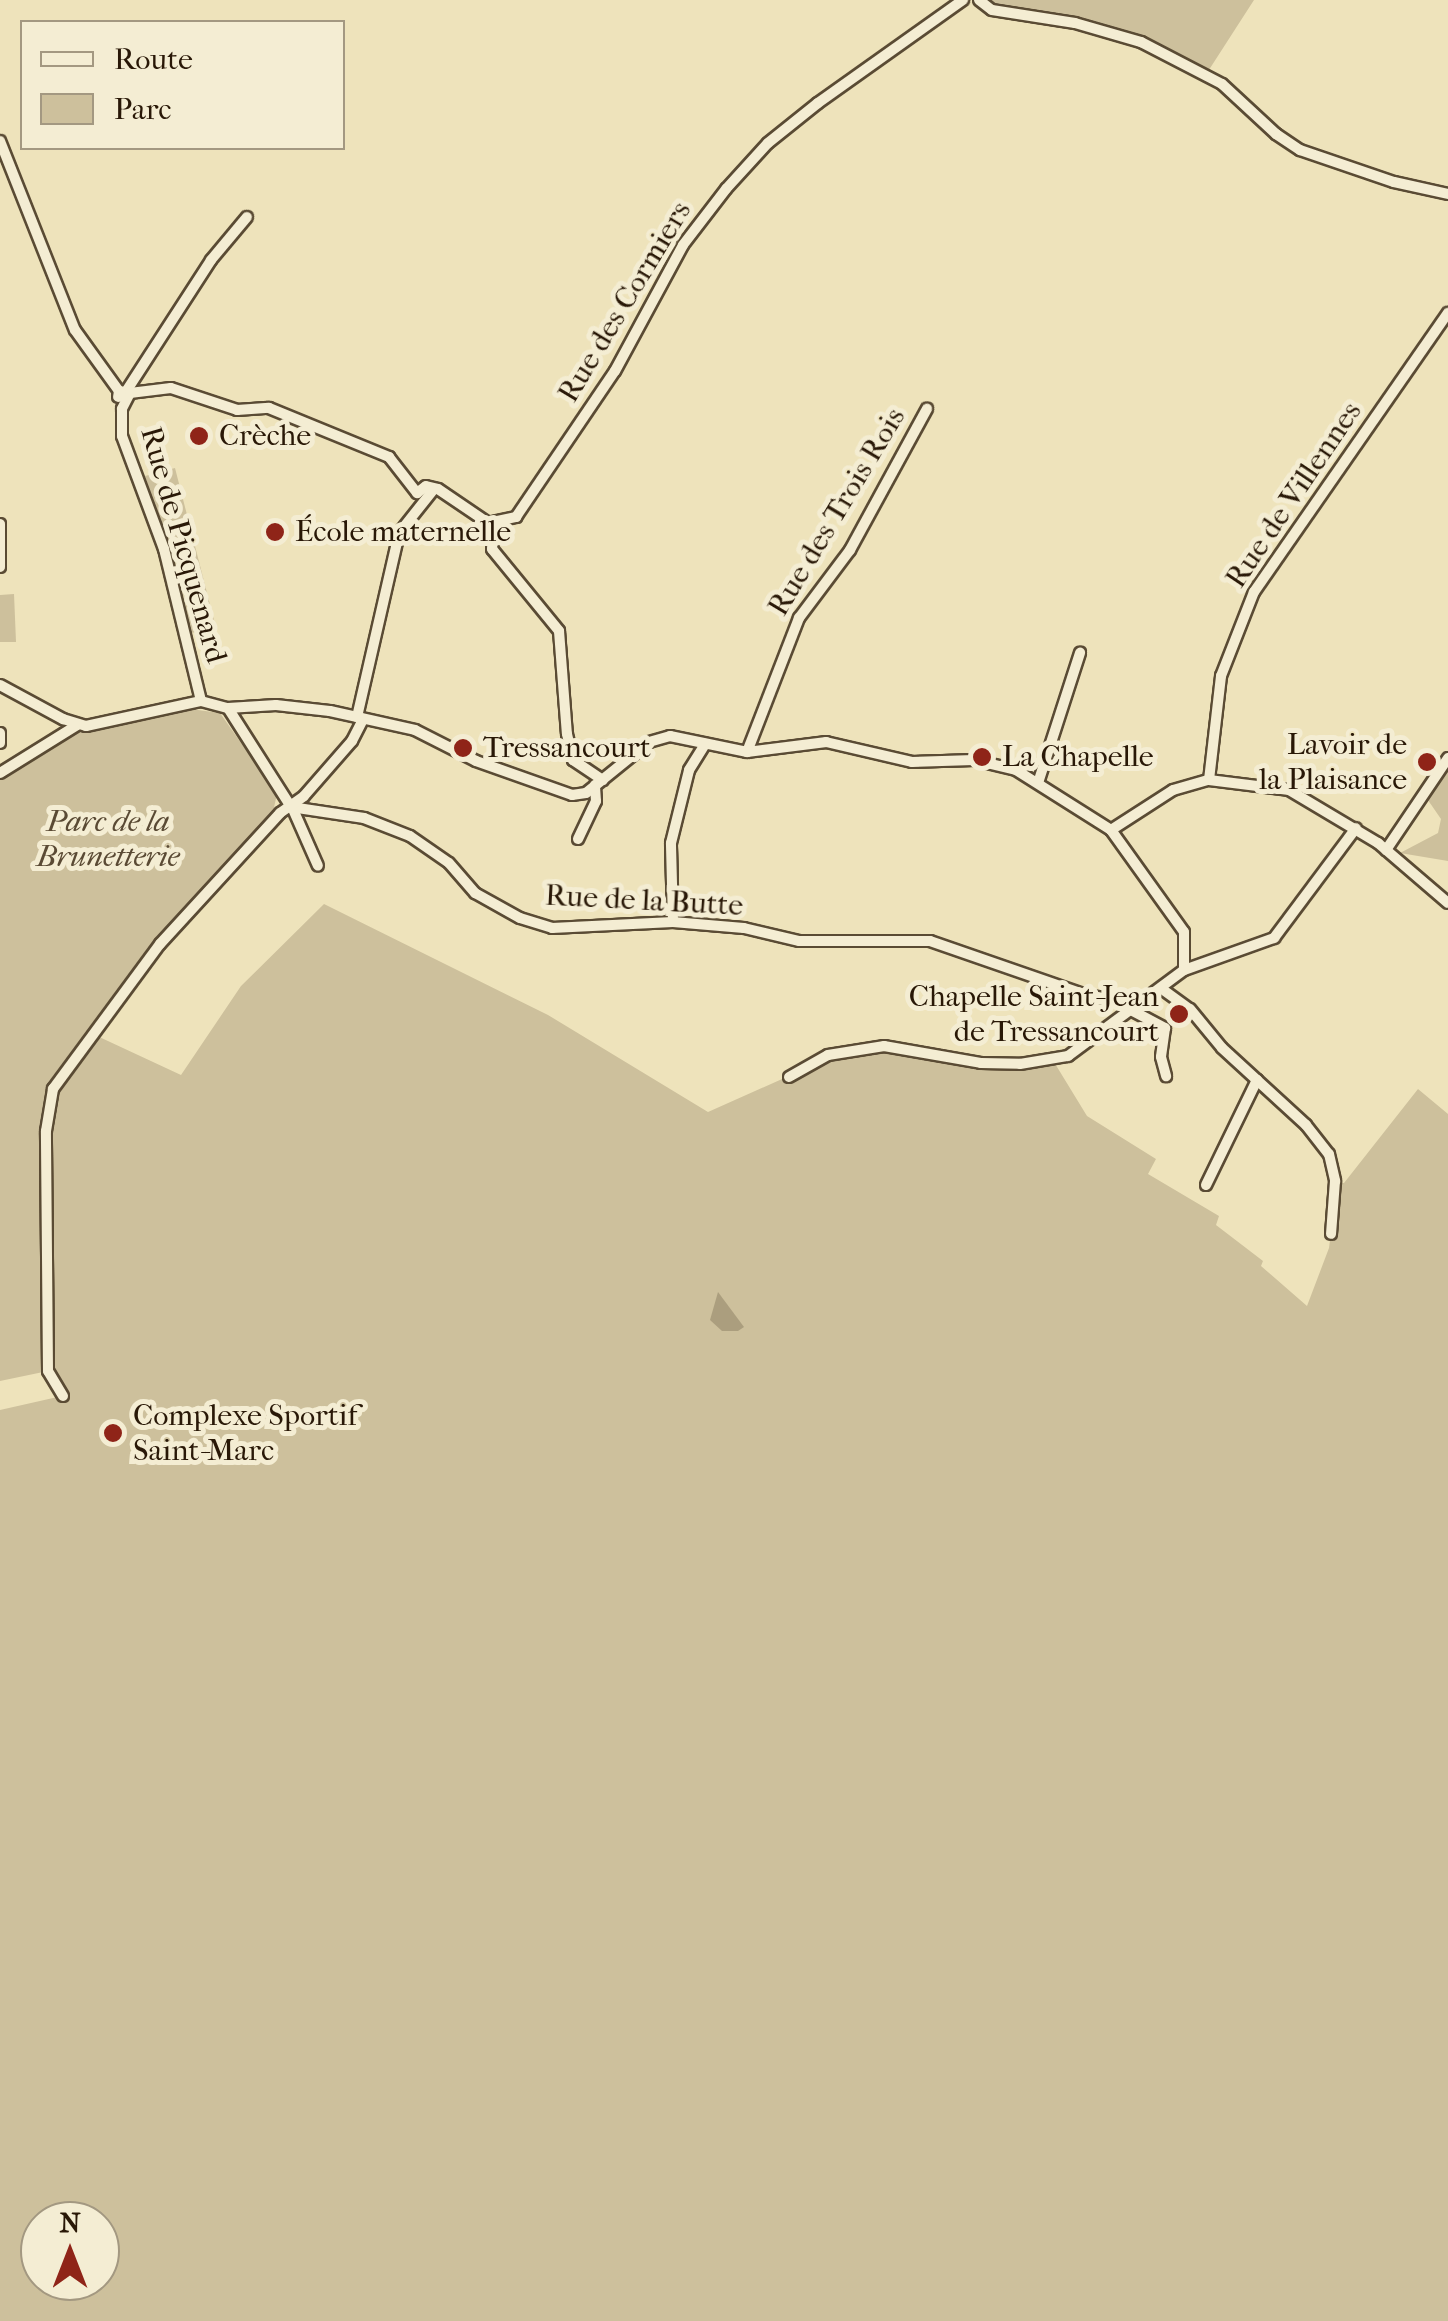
<!DOCTYPE html>
<html>
<head>
<meta charset="utf-8">
<style>
	body { margin:0 }
	#map { position:relative; width:1448px; height:2321px; overflow:hidden; background:#eee3bb; font-family:"IM FELL French Canon",serif }
	div>[style] { position:absolute }
	.green>* { inset:0; background:#cdc09c }
	.water>* { inset:0; background:#ab9e7e }
	.roads { filter:drop-shadow(2px 0 #5a4b34) drop-shadow(-2px 0 #5a4b34) drop-shadow(0 2px #5a4b34) drop-shadow(0 -2px #5a4b34) }
	.minor>* { height:10px; margin:-5px; padding:0 5px; transform-origin:5px; border-radius:5px; background:#f4edd3 }
	.dots>* { width:28px; height:28px; translate:-50% -50%; box-sizing:border-box; border:5px solid #f4edd3; border-radius:50% }
	span { translate:-50% -50%; white-space:nowrap; text-align:center; line-height:1.15; -webkit-text-stroke:10px #f4edd3; paint-order:stroke }
	.street-label { font-size:30px; color:#291807 }
	.poi-label { font-size:30px; color:#291807 }
	.left { translate:0 -50%; text-align:left }
	.right { translate:-100% -50%; text-align:right }
	.park-label { font-size:30px; color:#5a4a34; font-style:italic }
	.legend { position:absolute; left:20px; top:20px; width:325px; height:130px; box-sizing:border-box; background:#f4edd3; border:2px solid #a39881; margin:0; padding:12px 18px; list-style:none; font-size:30px; color:#291807 }
	.legend li { display:flex; align-items:center; gap:20px; height:50px }
	.legend b { width:50px; border:2px solid #a39881 }
	.north { position:absolute; left:20px; top:2201px; width:100px; height:100px; box-sizing:border-box; background:#f4edd3; border:2px solid #a39881; border-radius:50%; rotate:0deg; font-size:28px; font-weight:700; line-height:40px; text-align:center; color:#291807 }
	.north::after { content:''; display:block; margin:auto; width:35px; height:45px; background:#8f2418; clip-path:polygon(50% 0,100% 100%,50% 72%,0 100%) }
</style>
</head>
<body>
<div id="map">
	<div class="green">
		<div style="clip-path:polygon(974px 0,1254px 0,1205px 76px,1154px 51px,1073px 24px,987px 13px)"></div>
		<div style="clip-path:polygon(175px 468px,216px 628px,191px 633px,182px 589px,145px 476px)"></div>
		<div style="clip-path:polygon(14px 594px,16px 642px,0 642px,0 595px)"></div>
		<div style="clip-path:polygon(evenodd,176px 707px,220px 713px,277px 794px,273px 812px,163px 941px,95px 1035px,181px 1075px,241px 986px,324px 904px,548px 1015px,708px 1112px,829px 1058px,884px 1049px,981px 1066px,1054px 1062px,1087px 1116px,1156px 1159px,1148px 1174px,1219px 1216px,1216px 1225px,1263px 1261px,1261px 1266px,1307px 1306px,1329px 1248px,1337px 1183px,1344px 1183px,1418px 1089px,1448px 1114px,1448px 2321px,0 2321px,0 1410px,62px 1396px,48px 1371px,0 1381px,0 770px,77px 732px,176px 707px,40px 2221px,100px 2221px,100px 2281px,40px 2281px,40px 2221px)"></div>
		<div style="clip-path:polygon(1448px 760px,1448px 861px,1400px 853px,1438px 833px,1441px 819px,1421px 790px)"></div>
	</div>
	<div class="water">
		<div style="clip-path:polygon(718px 1292px,744px 1327px,738px 1331px,722px 1331px,710px 1320px)"></div>
	</div>
	<div class="roads">
		<div class="minor">
			<div style="left:979px;top:0;width:16px;rotate:38deg"></div>
			<div style="left:992px;top:10px;width:84px;rotate:8.9deg"></div>
			<div style="left:1075px;top:23px;width:69px;rotate:16.1deg"></div>
			<div style="left:1141px;top:42px;width:91px;rotate:27.4deg"></div>
			<div style="left:1222px;top:84px;width:74px;rotate:42.8deg"></div>
			<div style="left:1276px;top:134px;width:29px;rotate:34deg"></div>
			<div style="left:1300px;top:150px;width:99px;rotate:18.8deg"></div>
			<div style="left:1394px;top:182px;width:55px;rotate:12.5deg"></div>
			<div style="left:0;top:141px;width:203px;rotate:68.4deg"></div>
			<div style="left:75px;top:330px;width:75px;rotate:54.2deg"></div>
			<div style="left:119px;top:391px;width:6px;rotate:99deg"></div>
			<div style="left:127px;top:390px;width:155px;rotate:-57.1deg"></div>
			<div style="left:211px;top:260px;width:56px;rotate:-50.1deg"></div>
			<div style="left:119px;top:391px;width:11px;rotate:10deg"></div>
			<div style="left:130px;top:393px;width:18px;rotate:117deg"></div>
			<div style="left:122px;top:409px;width:27px;rotate:90deg"></div>
			<div style="left:122px;top:436px;width:121px;rotate:69.6deg"></div>
			<div style="left:164px;top:549px;width:156px;rotate:76.3deg"></div>
			<div style="left:130px;top:393px;width:41px;rotate:-7deg"></div>
			<div style="left:171px;top:388px;width:70px;rotate:18.4deg"></div>
			<div style="left:237px;top:410px;width:32px;rotate:-4deg"></div>
			<div style="left:269px;top:408px;width:130px;rotate:22.2deg"></div>
			<div style="left:389px;top:457px;width:46px;rotate:52.1deg"></div>
			<div style="left:417px;top:493px;width:11px;rotate:-38deg"></div>
			<div style="left:426px;top:486px;width:12px;rotate:14deg"></div>
			<div style="left:438px;top:489px;width:60px;rotate:34.2deg"></div>
			<div style="left:488px;top:523px;width:29px;rotate:-12deg"></div>
			<div style="left:516px;top:517px;width:176px;rotate:-55.9deg"></div>
			<div style="left:615px;top:371px;width:143px;rotate:-61.6deg"></div>
			<div style="left:683px;top:245px;width:71px;rotate:-52.5deg"></div>
			<div style="left:726px;top:189px;width:62px;rotate:-47.6deg"></div>
			<div style="left:768px;top:143px;width:64px;rotate:-38.7deg"></div>
			<div style="left:818px;top:103px;width:178px;rotate:-35.4deg"></div>
			<div style="left:0;top:524px;width:43px;rotate:90deg"></div>
			<div style="left:493px;top:524px;width:25px;rotate:92deg"></div>
			<div style="left:492px;top:549px;width:106px;rotate:50.7deg"></div>
			<div style="left:559px;top:631px;width:103px;rotate:85.6deg"></div>
			<div style="left:567px;top:734px;width:27px;rotate:77deg"></div>
			<div style="left:573px;top:760px;width:36px;rotate:34deg"></div>
			<div style="left:0;top:685px;width:72px;rotate:28.4deg"></div>
			<div style="left:63px;top:719px;width:24px;rotate:17deg"></div>
			<div style="left:86px;top:726px;width:118px;rotate:-12.3deg"></div>
			<div style="left:201px;top:701px;width:28px;rotate:15deg"></div>
			<div style="left:228px;top:708px;width:48px;rotate:-3.6deg"></div>
			<div style="left:276px;top:705px;width:54px;rotate:6.3deg"></div>
			<div style="left:330px;top:711px;width:87px;rotate:12.6deg"></div>
			<div style="left:415px;top:730px;width:68px;rotate:26.9deg"></div>
			<div style="left:476px;top:761px;width:102px;rotate:19.5deg"></div>
			<div style="left:572px;top:795px;width:14px;rotate:-8deg"></div>
			<div style="left:586px;top:793px;width:81px;rotate:-39deg"></div>
			<div style="left:649px;top:742px;width:22px;rotate:-16deg"></div>
			<div style="left:670px;top:736px;width:79px;rotate:11.7deg"></div>
			<div style="left:747px;top:752px;width:80px;rotate:-7.2deg"></div>
			<div style="left:826px;top:742px;width:88px;rotate:13.1deg"></div>
			<div style="left:912px;top:762px;width:62px;rotate:-1.8deg"></div>
			<div style="left:974px;top:760px;width:43px;rotate:13.4deg"></div>
			<div style="left:1016px;top:770px;width:112px;rotate:32.3deg"></div>
			<div style="left:1111px;top:830px;width:125px;rotate:54.4deg"></div>
			<div style="left:1184px;top:932px;width:38px;rotate:90deg"></div>
			<div style="left:228px;top:708px;width:117px;rotate:57.5deg"></div>
			<div style="left:291px;top:807px;width:74px;rotate:8.6deg"></div>
			<div style="left:364px;top:818px;width:49px;rotate:21.4deg"></div>
			<div style="left:410px;top:836px;width:47px;rotate:34.7deg"></div>
			<div style="left:449px;top:863px;width:40px;rotate:49deg"></div>
			<div style="left:475px;top:893px;width:51px;rotate:29.1deg"></div>
			<div style="left:520px;top:918px;width:34px;rotate:17deg"></div>
			<div style="left:552px;top:928px;width:121px;rotate:-2.8deg"></div>
			<div style="left:673px;top:922px;width:71px;rotate:4.8deg"></div>
			<div style="left:744px;top:928px;width:57px;rotate:13.3deg"></div>
			<div style="left:799px;top:941px;width:131px"></div>
			<div style="left:930px;top:941px;width:162px;rotate:19.1deg"></div>
			<div style="left:1083px;top:994px;width:54px;rotate:11.7deg"></div>
			<div style="left:357px;top:717px;width:189px;rotate:-77.1deg"></div>
			<div style="left:399px;top:533px;width:56px;rotate:-51.5deg"></div>
			<div style="left:0;top:733px;width:10px;rotate:90deg"></div>
			<div style="left:747px;top:752px;width:144px;rotate:-68.8deg"></div>
			<div style="left:799px;top:618px;width:85px;rotate:-53.1deg"></div>
			<div style="left:850px;top:550px;width:161px;rotate:-61.4deg"></div>
			<div style="left:0;top:773px;width:91px;rotate:-31.9deg"></div>
			<div style="left:1209px;top:780px;width:105px;rotate:-83.4deg"></div>
			<div style="left:1221px;top:676px;width:90px;rotate:-68.6deg"></div>
			<div style="left:1254px;top:592px;width:340px;rotate:-55.2deg"></div>
			<div style="left:1038px;top:783px;width:137px;rotate:-72.1deg"></div>
			<div style="left:292px;top:807px;width:64px;rotate:66.2deg"></div>
			<div style="left:1111px;top:830px;width:74px;rotate:-32.8deg"></div>
			<div style="left:1173px;top:790px;width:37px;rotate:-16deg"></div>
			<div style="left:1209px;top:780px;width:81px;rotate:7.1deg"></div>
			<div style="left:1289px;top:790px;width:104px;rotate:30.8deg"></div>
			<div style="left:1378px;top:843px;width:92px;rotate:40.6deg"></div>
			<div style="left:578px;top:839px;width:42px;rotate:-64.7deg"></div>
			<div style="left:596px;top:801px;width:16px;rotate:-94deg"></div>
			<div style="left:1386px;top:850px;width:111px;rotate:-56deg"></div>
			<div style="left:673px;top:922px;width:79px;rotate:-91.5deg"></div>
			<div style="left:671px;top:843px;width:75px;rotate:-76.1deg"></div>
			<div style="left:689px;top:770px;width:31px;rotate:-58deg"></div>
			<div style="left:1162px;top:989px;width:34px;rotate:36deg"></div>
			<div style="left:1190px;top:1009px;width:50px;rotate:50.6deg"></div>
			<div style="left:1222px;top:1048px;width:114px;rotate:42.5deg"></div>
			<div style="left:1306px;top:1125px;width:37px;rotate:52deg"></div>
			<div style="left:1329px;top:1154px;width:28px;rotate:77deg"></div>
			<div style="left:1335px;top:1181px;width:53px;rotate:94.3deg"></div>
			<div style="left:1129px;top:1009px;width:41px;rotate:27.8deg"></div>
			<div style="left:1165px;top:1028px;width:29px;rotate:98deg"></div>
			<div style="left:1161px;top:1057px;width:20px;rotate:75deg"></div>
			<div style="left:789px;top:1077px;width:45px;rotate:-29.4deg"></div>
			<div style="left:828px;top:1055px;width:57px;rotate:-9.1deg"></div>
			<div style="left:884px;top:1046px;width:98px;rotate:9.9deg"></div>
			<div style="left:981px;top:1063px;width:39px;rotate:1deg"></div>
			<div style="left:1020px;top:1064px;width:49px;rotate:-9.5deg"></div>
			<div style="left:1068px;top:1056px;width:144px;rotate:-36.6deg"></div>
			<div style="left:1184px;top:970px;width:96px;rotate:-19.6deg"></div>
			<div style="left:1274px;top:938px;width:137px;rotate:-53.3deg"></div>
			<div style="left:1206px;top:1185px;width:117px;rotate:-64.1deg"></div>
			<div style="left:63px;top:1396px;width:29px;rotate:-121deg"></div>
			<div style="left:48px;top:1371px;width:240px;rotate:-90.5deg"></div>
			<div style="left:46px;top:1131px;width:43px;rotate:-80.5deg"></div>
			<div style="left:53px;top:1089px;width:180px;rotate:-53.6deg"></div>
			<div style="left:160px;top:944px;width:178px;rotate:-47.5deg"></div>
			<div style="left:280px;top:813px;width:29px;rotate:-35deg"></div>
			<div style="left:304px;top:796px;width:73px;rotate:-48.9deg"></div>
			<div style="left:352px;top:741px;width:25px;rotate:-63deg"></div>
		</div>
	</div>
	<div class="dots">
		<div style="left:199px;top:436px;background:#8f2418"></div>
		<div style="left:275px;top:532px;background:#8f2418"></div>
		<div style="left:463px;top:748px;background:#8f2418"></div>
		<div style="left:982px;top:757px;background:#8f2418"></div>
		<div style="left:1427px;top:762px;background:#8f2418"></div>
		<div style="left:1179px;top:1014px;background:#8f2418"></div>
		<div style="left:113px;top:1433px;background:#8f2418"></div>
	</div>
	<div class="street-label">
		<span style="left:625px;top:302px;rotate:-59deg">Rue des Cormiers</span>
		<span style="left:1294px;top:495px;rotate:-56deg">Rue de Villennes</span>
		<span style="left:837px;top:512px;rotate:-59deg">Rue des Trois Rois</span>
		<span style="left:183px;top:545px;rotate:74deg">Rue de Picquenard</span>
		<span style="left:644px;top:901px;rotate:3deg">Rue de la Butte</span>
	</div>
	<div class="poi-label">
		<span class="left" style="left:219px;top:436px">Crèche</span>
		<span class="left" style="left:295px;top:532px">École maternelle</span>
		<span class="right" style="left:1407px;top:762px">Lavoir de<br>la Plaisance</span>
		<span class="left" style="left:483px;top:748px">Tressancourt</span>
		<span class="left" style="left:1002px;top:757px">La Chapelle</span>
		<span class="right" style="left:1159px;top:1014px">Chapelle Saint-Jean<br>de Tressancourt</span>
		<span class="left" style="left:133px;top:1433px">Complexe Sportif<br>Saint-Marc</span>
	</div>
	<div class="park-label">
		<span style="left:108px;top:839px">Parc de la<br>Brunetterie</span>
	</div>
	<ul class="legend">
	<li><b style="height:12px;background:#f4edd3"></b>Route</li>
	<li><b style="height:28px;background:#cdc09c"></b>Parc</li>
	</ul>
	<div class="north">N</div>
</div>
</body>
</html>
